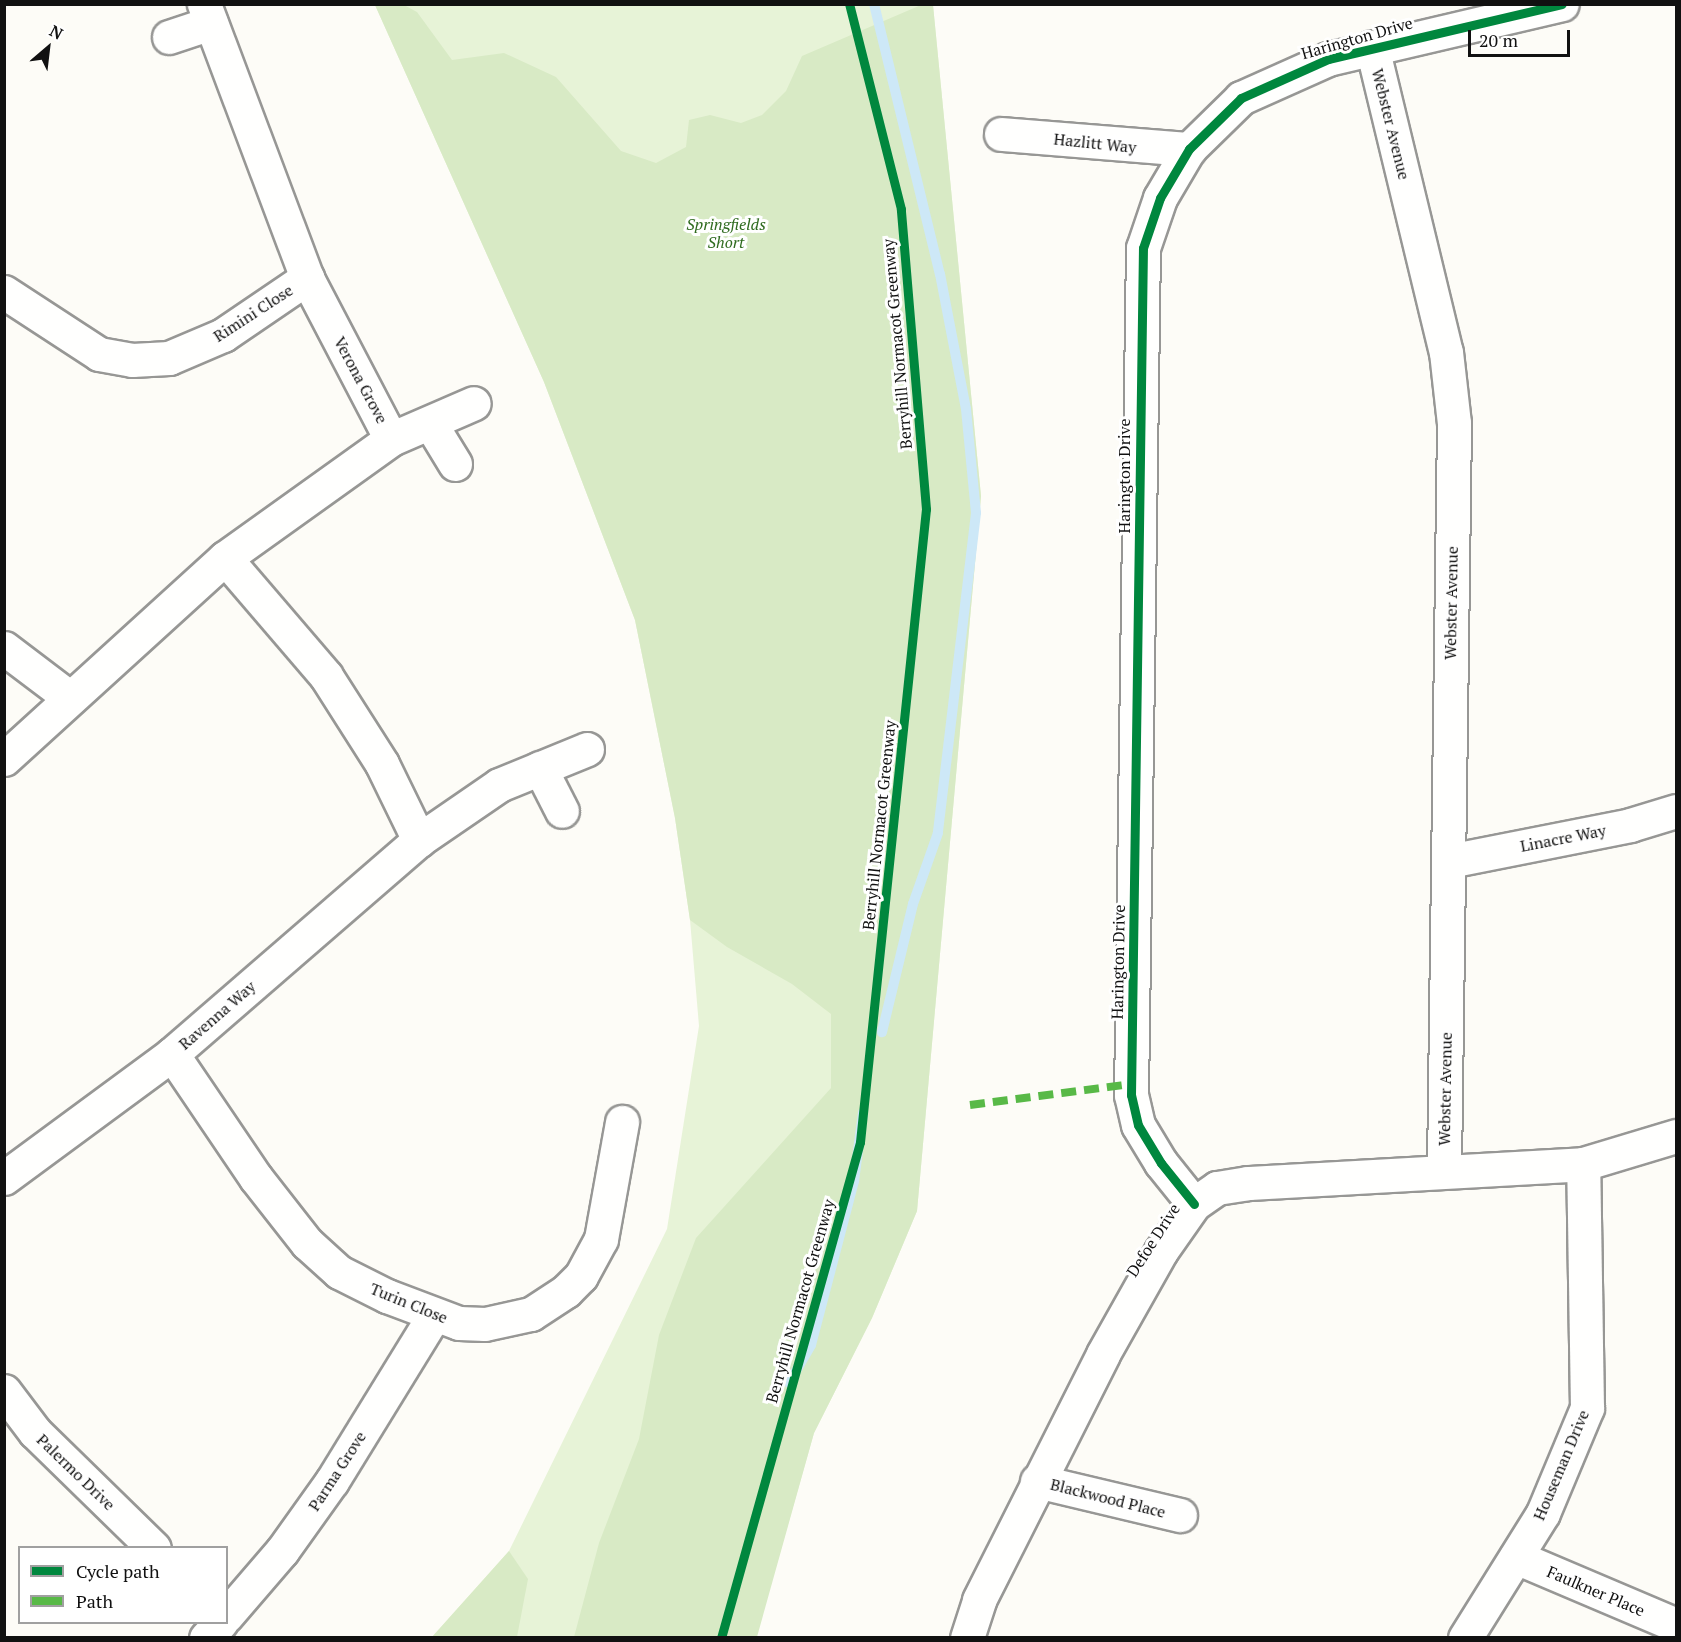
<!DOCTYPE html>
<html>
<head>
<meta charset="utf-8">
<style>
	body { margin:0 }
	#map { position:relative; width:1681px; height:1642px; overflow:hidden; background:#fdfcf7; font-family:"PT Serif",serif }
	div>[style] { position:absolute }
	.green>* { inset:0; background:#e7f3d7 }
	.forest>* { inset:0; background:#d8eac5 }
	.stream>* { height:10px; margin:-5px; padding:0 5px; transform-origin:5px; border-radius:5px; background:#cde8f7 }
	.roads { filter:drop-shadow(2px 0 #979795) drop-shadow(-2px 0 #979795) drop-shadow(0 2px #979795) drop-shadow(0 -2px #979795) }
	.minor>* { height:33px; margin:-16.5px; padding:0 16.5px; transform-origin:16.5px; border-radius:16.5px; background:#fffffe }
	.quiet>* { height:8px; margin-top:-4px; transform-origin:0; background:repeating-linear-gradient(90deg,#58b947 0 15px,transparent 0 23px) }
	.cycleway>* { height:9px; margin:-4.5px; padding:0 4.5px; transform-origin:4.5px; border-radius:4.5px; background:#00873e }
	span { translate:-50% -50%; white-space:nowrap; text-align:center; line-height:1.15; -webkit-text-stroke:6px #fff; paint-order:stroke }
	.street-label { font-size:16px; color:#111 }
	.park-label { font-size:16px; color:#2f6b1f; font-style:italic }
	.frame { position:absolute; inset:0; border:6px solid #111; pointer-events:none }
	.legend { position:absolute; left:18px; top:1546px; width:210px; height:78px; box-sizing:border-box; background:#fff; border:2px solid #a0a0a0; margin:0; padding:8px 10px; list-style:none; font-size:18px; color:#111 }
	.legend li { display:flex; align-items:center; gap:12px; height:30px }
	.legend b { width:30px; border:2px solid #a0a0a0 }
	.north { position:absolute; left:18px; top:18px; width:60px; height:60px; -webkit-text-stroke:4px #fff; paint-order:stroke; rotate:28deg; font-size:16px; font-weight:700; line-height:24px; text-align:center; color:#111 }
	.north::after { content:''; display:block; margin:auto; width:21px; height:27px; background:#111; clip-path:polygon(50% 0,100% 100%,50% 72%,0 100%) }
	.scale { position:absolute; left:1468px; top:30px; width:102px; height:27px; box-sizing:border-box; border:3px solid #111; border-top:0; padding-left:8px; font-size:18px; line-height:21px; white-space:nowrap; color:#111; -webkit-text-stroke:4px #fff; paint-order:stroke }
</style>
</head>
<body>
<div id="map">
	<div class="green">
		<div style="clip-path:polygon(375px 5px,933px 5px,981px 496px,917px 1211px,872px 1318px,814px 1433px,756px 1637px,432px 1637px,509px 1551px,667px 1229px,699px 1026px,690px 920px,675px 818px,635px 620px,544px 382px)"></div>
	</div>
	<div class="forest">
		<div style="clip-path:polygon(375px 5px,404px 5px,417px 12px,452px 60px,504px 53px,556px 77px,621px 151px,656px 163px,686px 147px,689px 120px,710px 115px,741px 123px,762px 115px,786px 91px,802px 56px,921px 5px,933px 5px,981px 496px,917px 1211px,872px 1318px,814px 1433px,757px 1637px,574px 1637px,599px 1543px,639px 1439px,659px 1335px,696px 1238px,831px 1088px,831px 1014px,792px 984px,727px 947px,690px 920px,675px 818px,635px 620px,544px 382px)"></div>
		<div style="clip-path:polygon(509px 1551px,528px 1579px,517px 1637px,432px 1637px)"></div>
	</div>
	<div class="stream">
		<div style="left:874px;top:4px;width:278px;rotate:76.3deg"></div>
		<div style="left:940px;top:274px;width:137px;rotate:79.1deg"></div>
		<div style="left:966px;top:409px;width:104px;rotate:84.5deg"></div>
		<div style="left:976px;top:513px;width:322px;rotate:96.8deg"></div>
		<div style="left:938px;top:833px;width:75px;rotate:109.4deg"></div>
		<div style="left:913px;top:904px;width:132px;rotate:103.6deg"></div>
		<div style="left:789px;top:1383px;width:44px;rotate:-59.9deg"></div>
		<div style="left:811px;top:1345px;width:170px;rotate:-75.3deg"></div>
		<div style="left:854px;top:1181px;width:69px;rotate:-82.5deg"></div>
	</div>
	<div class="roads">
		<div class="minor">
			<div style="left:169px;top:37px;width:44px;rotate:-18.4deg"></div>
			<div style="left:1372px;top:47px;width:314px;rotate:76.4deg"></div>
			<div style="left:1446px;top:352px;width:71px;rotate:83.6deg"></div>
			<div style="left:1454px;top:423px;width:746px;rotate:90.77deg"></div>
			<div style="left:1001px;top:134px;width:189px;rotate:4.6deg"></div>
			<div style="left:4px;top:292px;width:113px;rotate:33.1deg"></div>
			<div style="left:99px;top:354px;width:34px;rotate:10deg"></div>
			<div style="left:132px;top:360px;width:37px;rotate:-3deg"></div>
			<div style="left:169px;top:358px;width:59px;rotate:-23.1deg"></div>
			<div style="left:223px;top:335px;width:102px;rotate:-34.2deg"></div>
			<div style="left:430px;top:423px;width:48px;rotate:58.6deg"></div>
			<div style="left:391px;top:439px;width:90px;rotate:-23.4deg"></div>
			<div style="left:225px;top:558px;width:155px;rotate:49.4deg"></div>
			<div style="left:326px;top:676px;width:104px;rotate:57.5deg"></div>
			<div style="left:382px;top:764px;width:85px;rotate:64deg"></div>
			<div style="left:4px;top:648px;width:83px;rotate:37.1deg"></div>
			<div style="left:4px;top:759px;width:299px;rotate:-42.3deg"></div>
			<div style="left:225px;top:558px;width:204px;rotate:-35.6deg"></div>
			<div style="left:391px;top:439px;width:182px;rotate:-117.6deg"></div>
			<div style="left:307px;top:278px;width:293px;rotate:-110.6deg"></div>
			<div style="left:540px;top:768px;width:48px;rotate:62.9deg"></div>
			<div style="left:1449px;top:861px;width:185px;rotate:-11.2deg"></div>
			<div style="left:1630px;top:825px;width:48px;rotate:-16.9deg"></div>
			<div style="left:172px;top:1054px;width:150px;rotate:55.9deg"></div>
			<div style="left:256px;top:1178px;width:83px;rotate:51.9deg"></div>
			<div style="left:307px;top:1243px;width:43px;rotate:42.2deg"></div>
			<div style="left:339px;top:1272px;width:54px;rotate:26.6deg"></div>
			<div style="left:387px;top:1296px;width:77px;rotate:20.6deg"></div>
			<div style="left:459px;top:1323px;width:26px;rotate:2deg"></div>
			<div style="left:485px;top:1324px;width:47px;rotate:-12.3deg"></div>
			<div style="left:531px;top:1314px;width:42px;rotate:-33.3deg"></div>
			<div style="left:566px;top:1291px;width:21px;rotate:-45deg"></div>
			<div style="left:581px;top:1276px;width:42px;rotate:-61.6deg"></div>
			<div style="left:601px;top:1239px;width:119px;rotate:-79.8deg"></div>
			<div style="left:4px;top:1178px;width:209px;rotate:-36.4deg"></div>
			<div style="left:172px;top:1054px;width:327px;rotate:-40.9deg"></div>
			<div style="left:419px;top:840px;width:97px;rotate:-34.5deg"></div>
			<div style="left:499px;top:785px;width:95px;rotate:-22.2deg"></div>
			<div style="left:1194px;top:1204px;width:53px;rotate:-128.8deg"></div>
			<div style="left:1161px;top:1163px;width:44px;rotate:-121.2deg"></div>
			<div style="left:1138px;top:1125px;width:31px;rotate:-103deg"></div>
			<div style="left:1131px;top:1095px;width:847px;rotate:-89.19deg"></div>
			<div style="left:1143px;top:248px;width:53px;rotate:-71.2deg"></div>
			<div style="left:1160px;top:198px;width:57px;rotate:-59.4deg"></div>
			<div style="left:1189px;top:149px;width:73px;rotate:-44.4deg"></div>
			<div style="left:1241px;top:98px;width:95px;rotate:-24.1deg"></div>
			<div style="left:1328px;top:59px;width:240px;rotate:-13.2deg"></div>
			<div style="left:4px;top:1391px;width:51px;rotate:52.9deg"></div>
			<div style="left:35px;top:1432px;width:166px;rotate:44.3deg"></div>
			<div style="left:1037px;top:1481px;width:147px;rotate:13.4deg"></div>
			<div style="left:1516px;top:1557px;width:174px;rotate:23deg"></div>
			<div style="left:226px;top:1616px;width:86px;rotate:-49.3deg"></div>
			<div style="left:282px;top:1551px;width:86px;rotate:-54.5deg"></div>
			<div style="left:332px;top:1481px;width:195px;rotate:-58.4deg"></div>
			<div style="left:206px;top:1638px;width:22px;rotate:-47deg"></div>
			<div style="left:967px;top:1638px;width:40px;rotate:-72deg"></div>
			<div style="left:979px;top:1600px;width:275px;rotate:-63.2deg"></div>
			<div style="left:1103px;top:1354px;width:118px;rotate:-60.6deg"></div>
			<div style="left:1161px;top:1251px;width:57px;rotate:-54.9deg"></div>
			<div style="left:1194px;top:1204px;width:28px;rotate:-35deg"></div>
			<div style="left:1217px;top:1188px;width:31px;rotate:-9deg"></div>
			<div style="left:1248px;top:1183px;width:336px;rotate:-3.2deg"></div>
			<div style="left:1583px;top:1164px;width:97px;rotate:-16.8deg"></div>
			<div style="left:1465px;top:1638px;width:147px;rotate:-58deg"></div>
			<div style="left:1543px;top:1513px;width:114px;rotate:-67.3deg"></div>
			<div style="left:1587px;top:1408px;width:244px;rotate:-90.9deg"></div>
		</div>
	</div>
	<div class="quiet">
		<div style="left:970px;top:1105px;width:162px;rotate:-7.4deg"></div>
	</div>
	<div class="cycleway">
		<div style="left:1194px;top:1204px;width:53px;rotate:-128.8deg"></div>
		<div style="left:1161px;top:1163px;width:44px;rotate:-121.2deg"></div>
		<div style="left:1138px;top:1125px;width:31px;rotate:-103deg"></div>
		<div style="left:1131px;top:1095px;width:847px;rotate:-89.19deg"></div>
		<div style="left:1143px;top:248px;width:53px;rotate:-71.2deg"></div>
		<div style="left:1160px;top:198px;width:57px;rotate:-59.4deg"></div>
		<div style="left:1189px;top:149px;width:73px;rotate:-44.4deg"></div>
		<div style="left:1241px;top:98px;width:95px;rotate:-24.1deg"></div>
		<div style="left:1328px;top:59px;width:240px;rotate:-13.2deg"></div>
		<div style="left:721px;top:1638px;width:515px;rotate:-74.34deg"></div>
		<div style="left:860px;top:1142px;width:636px;rotate:-84.05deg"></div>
		<div style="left:926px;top:509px;width:301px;rotate:-94.8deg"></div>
		<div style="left:901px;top:209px;width:211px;rotate:-104.2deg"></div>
	</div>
	<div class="street-label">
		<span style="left:1357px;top:38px;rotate:-16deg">Harington Drive</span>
		<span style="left:1391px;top:124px;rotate:76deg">Webster Avenue</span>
		<span style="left:1095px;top:143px;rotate:6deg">Hazlitt Way</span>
		<span style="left:253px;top:313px;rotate:-33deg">Rimini Close</span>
		<span style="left:897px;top:344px;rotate:-95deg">Berryhill Normacot Greenway</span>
		<span style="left:361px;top:380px;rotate:62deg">Verona Grove</span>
		<span style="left:1124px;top:476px;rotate:-90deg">Harington Drive</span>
		<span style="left:1451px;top:603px;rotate:-89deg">Webster Avenue</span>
		<span style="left:879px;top:825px;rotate:-84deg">Berryhill Normacot Greenway</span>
		<span style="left:1563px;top:838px;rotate:-11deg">Linacre Way</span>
		<span style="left:1118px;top:962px;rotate:-89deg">Harington Drive</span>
		<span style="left:217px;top:1015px;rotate:-41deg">Ravenna Way</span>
		<span style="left:1445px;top:1089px;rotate:-89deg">Webster Avenue</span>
		<span style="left:1153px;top:1240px;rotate:-57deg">Defoe Drive</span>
		<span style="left:800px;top:1301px;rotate:-74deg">Berryhill Normacot Greenway</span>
		<span style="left:409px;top:1303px;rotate:22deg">Turin Close</span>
		<span style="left:1561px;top:1465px;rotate:-67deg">Houseman Drive</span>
		<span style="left:337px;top:1471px;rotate:-57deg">Parma Grove</span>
		<span style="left:76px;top:1472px;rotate:44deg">Palermo Drive</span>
		<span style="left:1108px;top:1498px;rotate:14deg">Blackwood Place</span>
		<span style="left:1596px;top:1591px;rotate:23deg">Faulkner Place</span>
	</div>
	<div class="park-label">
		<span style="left:726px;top:233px">Springfields<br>Short</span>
	</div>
	<div class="frame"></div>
	<ul class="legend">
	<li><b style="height:8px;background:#00873e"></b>Cycle path</li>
	<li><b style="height:8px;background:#58b947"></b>Path</li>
	</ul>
	<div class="north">N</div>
	<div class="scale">20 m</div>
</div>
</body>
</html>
